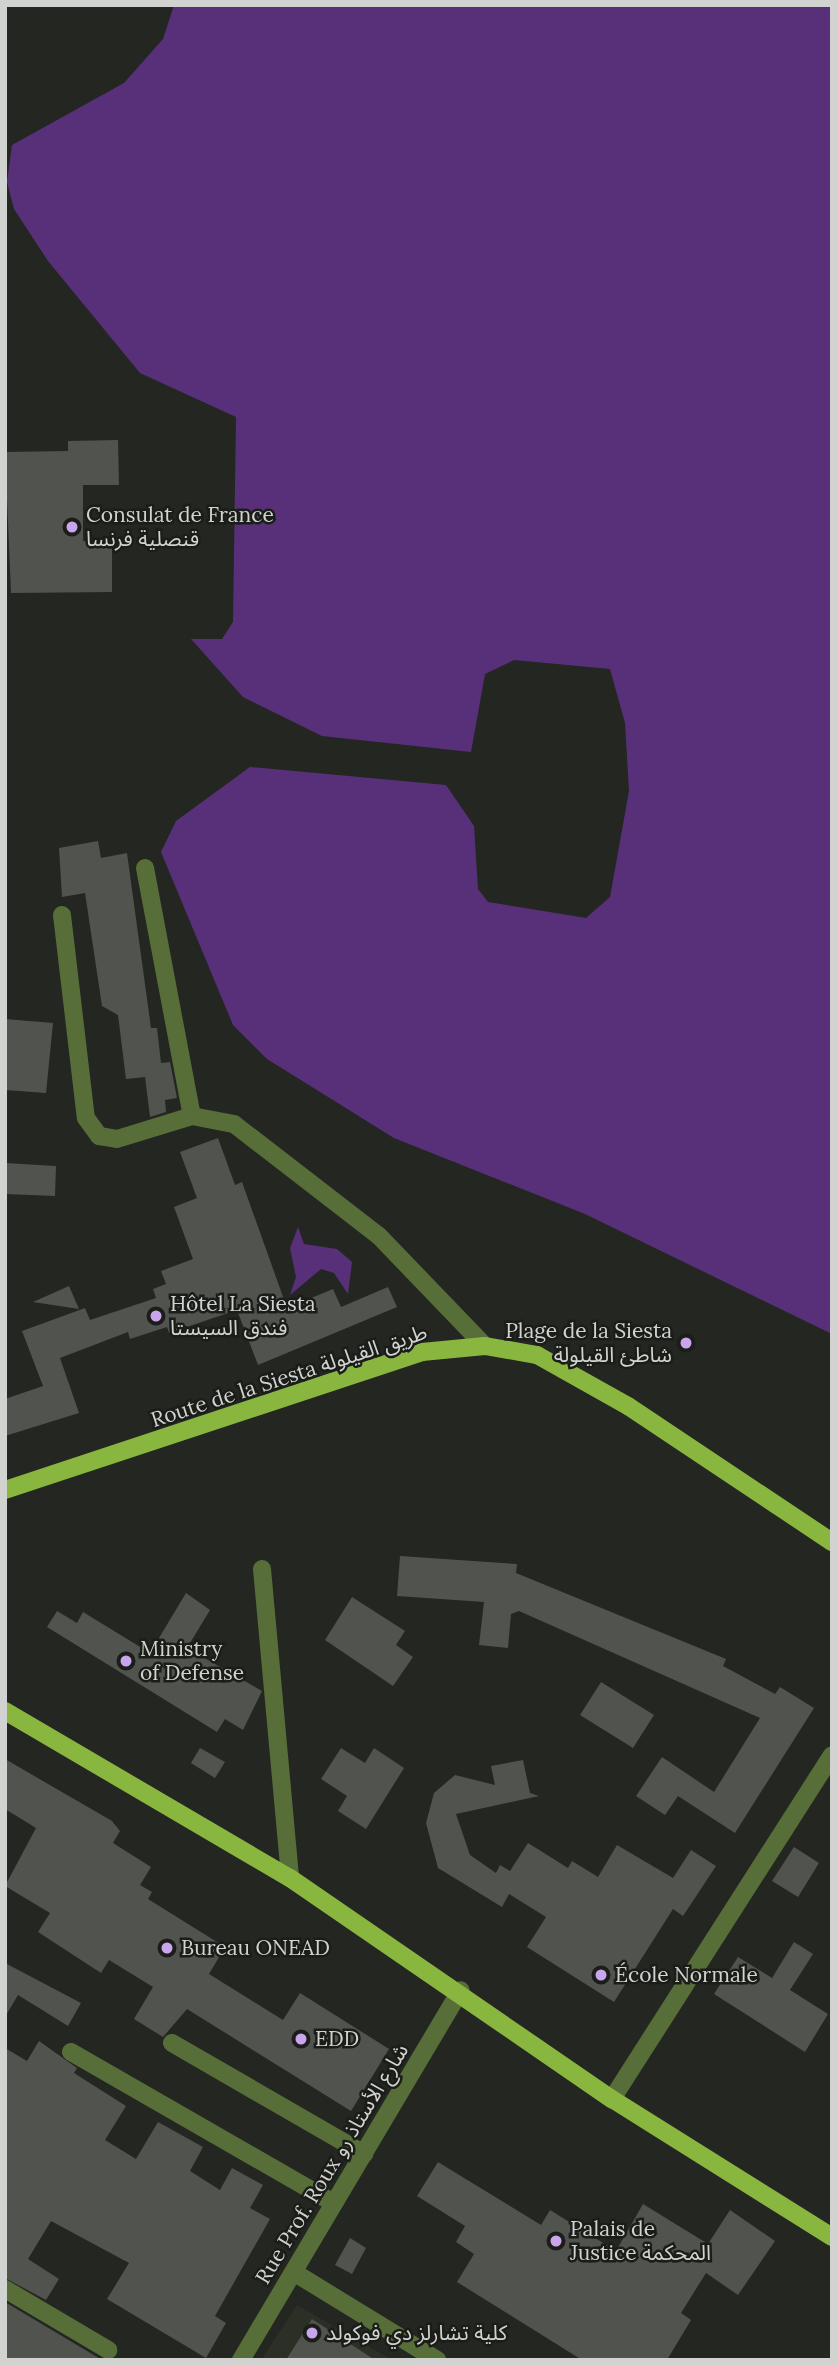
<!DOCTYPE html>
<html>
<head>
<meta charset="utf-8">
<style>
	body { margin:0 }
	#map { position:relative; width:837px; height:2365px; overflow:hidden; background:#242622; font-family:Lora,"Noto Sans Arabic",serif }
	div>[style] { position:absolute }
	.built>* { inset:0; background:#2b2f26 }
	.water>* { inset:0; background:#583079 }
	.building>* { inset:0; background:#51534f }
	.minor>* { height:18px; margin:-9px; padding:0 9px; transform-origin:9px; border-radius:9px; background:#586e38 }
	.major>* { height:18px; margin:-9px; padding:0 9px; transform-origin:9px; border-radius:9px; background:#89b63e }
	.dots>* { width:19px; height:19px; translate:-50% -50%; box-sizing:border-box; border:4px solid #1b1d19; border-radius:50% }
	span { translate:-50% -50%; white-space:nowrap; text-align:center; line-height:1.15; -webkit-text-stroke:5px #1b1d19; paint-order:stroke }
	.poi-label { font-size:21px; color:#d1d3d0 }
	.left { translate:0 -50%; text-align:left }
	.right { translate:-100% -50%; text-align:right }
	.street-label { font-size:21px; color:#d1d3d0 }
	.frame { position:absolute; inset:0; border:7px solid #d1d3d0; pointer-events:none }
</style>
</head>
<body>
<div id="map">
	<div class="built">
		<div style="clip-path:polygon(297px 2305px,392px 2360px,261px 2360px)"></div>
	</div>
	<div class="water">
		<div style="clip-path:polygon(174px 5px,832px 5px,832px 1334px,585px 1214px,394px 1138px,267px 1059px,233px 1025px,161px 852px,176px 821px,250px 767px,446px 785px,474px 826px,478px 889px,488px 902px,586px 918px,610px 897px,629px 791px,625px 723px,610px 669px,514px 660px,485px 674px,471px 752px,322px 736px,243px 697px,191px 639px,222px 639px,233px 622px,236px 417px,140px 373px,48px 261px,14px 209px,7px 182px,12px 145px,124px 83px,163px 39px)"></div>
		<div style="clip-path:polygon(298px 1227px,304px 1244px,337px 1249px,352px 1262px,348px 1294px,334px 1273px,321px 1269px,290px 1295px,296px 1277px,290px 1248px)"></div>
	</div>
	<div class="building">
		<div style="clip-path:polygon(118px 440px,119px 485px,83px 485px,83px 541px,112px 541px,112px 592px,11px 593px,5px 452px,68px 451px,68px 441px)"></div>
		<div style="clip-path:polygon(98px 841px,101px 858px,127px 853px,151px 1028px,157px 1028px,161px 1063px,170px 1062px,177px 1098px,165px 1100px,166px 1112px,150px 1117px,145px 1077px,126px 1079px,118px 1015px,102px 1006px,85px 893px,62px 897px,59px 848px)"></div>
		<div style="clip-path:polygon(5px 1019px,53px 1023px,46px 1093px,5px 1090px)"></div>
		<div style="clip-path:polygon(218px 1138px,235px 1185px,242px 1182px,287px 1308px,333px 1289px,341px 1307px,388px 1287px,397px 1307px,258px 1365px,237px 1310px,169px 1333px,167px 1327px,130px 1339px,128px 1332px,60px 1358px,79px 1413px,5px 1436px,5px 1399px,43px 1386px,22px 1331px,85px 1308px,90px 1320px,156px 1298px,153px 1289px,166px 1284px,161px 1271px,193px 1259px,174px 1207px,197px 1198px,180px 1152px)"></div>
		<div style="clip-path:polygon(5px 1163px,56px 1166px,55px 1196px,5px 1194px)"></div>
		<div style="clip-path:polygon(69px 1286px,79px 1309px,33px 1302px)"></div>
		<div style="clip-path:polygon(400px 1556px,517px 1564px,516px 1573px,726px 1659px,723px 1666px,775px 1694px,780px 1687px,814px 1708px,735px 1833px,678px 1796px,665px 1815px,636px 1796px,662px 1757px,714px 1792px,760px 1718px,519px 1611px,511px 1614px,508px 1648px,479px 1645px,484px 1602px,397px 1596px)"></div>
		<div style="clip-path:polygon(186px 1593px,210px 1610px,187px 1648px,262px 1691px,243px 1730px,225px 1719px,217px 1732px,47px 1627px,57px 1611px,77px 1623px,83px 1612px,150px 1653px)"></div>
		<div style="clip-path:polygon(352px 1597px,405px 1631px,396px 1645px,413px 1657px,393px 1686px,325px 1640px)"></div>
		<div style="clip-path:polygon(601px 1682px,654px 1715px,633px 1748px,580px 1715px)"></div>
		<div style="clip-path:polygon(200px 1748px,225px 1762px,215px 1778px,191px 1763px)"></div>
		<div style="clip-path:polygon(341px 1748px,365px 1763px,374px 1748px,404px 1768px,366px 1829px,338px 1811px,347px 1796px,321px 1779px)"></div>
		<div style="clip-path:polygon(5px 1759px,112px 1821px,120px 1831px,113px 1843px,151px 1867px,140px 1885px,152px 1892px,148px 1899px,225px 1947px,209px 1974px,283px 2020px,300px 1993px,389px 2049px,351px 2111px,187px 2009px,163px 2037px,134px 2019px,153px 1987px,109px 1960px,101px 1973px,38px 1932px,50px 1913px,5px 1886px,36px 1828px,5px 1809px)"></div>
		<div style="clip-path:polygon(523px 1760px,530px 1793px,539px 1796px,456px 1814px,470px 1855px,496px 1873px,500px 1865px,510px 1871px,528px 1843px,568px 1868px,572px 1861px,598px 1877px,617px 1845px,673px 1878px,691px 1850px,716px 1866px,683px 1916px,673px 1909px,614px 2002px,527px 1947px,546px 1917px,509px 1894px,502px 1907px,438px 1868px,426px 1823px,434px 1793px,455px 1775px,495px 1785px,491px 1766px)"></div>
		<div style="clip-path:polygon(794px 1847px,819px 1863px,798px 1897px,772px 1881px)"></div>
		<div style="clip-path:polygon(794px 1942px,813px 1954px,790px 1990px,828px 2014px,805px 2052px,714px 1994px,738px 1957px,772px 1978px)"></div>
		<div style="clip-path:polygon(5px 1963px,81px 2003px,68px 2026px,18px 1995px,5px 2017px)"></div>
		<div style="clip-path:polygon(39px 2041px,77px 2068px,74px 2073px,126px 2106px,105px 2140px,136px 2159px,158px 2122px,203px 2147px,190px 2171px,220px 2190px,232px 2168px,263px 2185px,250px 2208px,270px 2219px,215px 2316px,226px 2323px,206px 2358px,107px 2299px,129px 2263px,51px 2221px,28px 2259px,59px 2279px,46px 2300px,5px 2278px,5px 2048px,27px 2061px)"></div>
		<div style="clip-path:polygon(438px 2162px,541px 2225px,550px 2210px,616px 2251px,643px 2204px,708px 2244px,730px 2210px,775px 2241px,738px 2295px,706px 2273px,681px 2313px,691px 2320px,667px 2360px,582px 2360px,457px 2282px,474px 2254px,456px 2242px,465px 2226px,417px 2196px)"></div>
		<div style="clip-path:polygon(350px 2238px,366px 2248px,352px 2274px,335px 2265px)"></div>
		<div style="clip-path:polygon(5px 2302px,102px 2360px,5px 2360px)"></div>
		<div style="clip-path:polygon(312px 2319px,375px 2360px,286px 2360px)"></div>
	</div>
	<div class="minor">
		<div style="left:145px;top:868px;width:252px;rotate:79.3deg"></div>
		<div style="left:62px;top:915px;width:204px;rotate:83.3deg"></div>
		<div style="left:86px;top:1118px;width:22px;rotate:54deg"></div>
		<div style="left:99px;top:1136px;width:18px;rotate:9deg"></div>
		<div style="left:117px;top:1139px;width:78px;rotate:-17deg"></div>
		<div style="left:192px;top:1116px;width:43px;rotate:10.8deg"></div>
		<div style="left:234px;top:1124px;width:183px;rotate:37.7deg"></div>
		<div style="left:379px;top:1236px;width:153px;rotate:46.1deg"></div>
		<div style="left:262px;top:1569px;width:310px;rotate:84.8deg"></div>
		<div style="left:172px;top:2043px;width:222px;rotate:30deg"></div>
		<div style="left:71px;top:2052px;width:303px;rotate:29.9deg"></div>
		<div style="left:612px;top:2099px;width:408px;rotate:-57.4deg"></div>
		<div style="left:295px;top:2273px;width:167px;rotate:31.5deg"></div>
		<div style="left:5px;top:2289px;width:120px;rotate:30.6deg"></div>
		<div style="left:241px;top:2360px;width:430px;rotate:-59.3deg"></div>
	</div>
	<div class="major">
		<div style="left:5px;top:1490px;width:439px;rotate:-18.3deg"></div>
		<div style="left:422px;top:1352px;width:63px;rotate:-5.4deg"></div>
		<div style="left:485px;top:1346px;width:53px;rotate:9.8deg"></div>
		<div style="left:537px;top:1355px;width:104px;rotate:29.3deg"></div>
		<div style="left:628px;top:1406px;width:245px;rotate:33.7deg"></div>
		<div style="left:5px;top:1711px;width:330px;rotate:30.4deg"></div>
		<div style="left:290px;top:1878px;width:391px;rotate:34.5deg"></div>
		<div style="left:612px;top:2099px;width:260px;rotate:32.1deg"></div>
	</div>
	<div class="dots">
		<div style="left:72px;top:527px;background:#c9a5ee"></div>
		<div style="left:156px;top:1316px;background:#c9a5ee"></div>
		<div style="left:686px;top:1343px;background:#c9a5ee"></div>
		<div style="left:126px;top:1661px;background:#c9a5ee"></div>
		<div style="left:167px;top:1948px;background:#c9a5ee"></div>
		<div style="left:601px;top:1975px;background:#c9a5ee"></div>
		<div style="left:301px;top:2039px;background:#c9a5ee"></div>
		<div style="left:556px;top:2241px;background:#c9a5ee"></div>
		<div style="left:312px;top:2333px;background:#c9a5ee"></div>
	</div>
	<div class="poi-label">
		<span class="left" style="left:86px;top:527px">Consulat de France<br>قنصلية فرنسا</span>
		<span class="left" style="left:170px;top:1316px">Hôtel La Siesta<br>فندق السيستا</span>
		<span class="right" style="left:672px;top:1343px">Plage de la Siesta<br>شاطئ القيلولة</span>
		<span class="left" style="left:140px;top:1661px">Ministry<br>of Defense</span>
		<span class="left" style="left:181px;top:1948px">Bureau ONEAD</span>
		<span class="left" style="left:615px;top:1975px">École Normale</span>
		<span class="left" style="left:315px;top:2039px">EDD</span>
		<span class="left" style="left:570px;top:2241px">Palais de<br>Justice المحكمة</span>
		<span class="left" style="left:326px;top:2333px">كلية تشارلز دي فوكولد</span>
	</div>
	<div class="street-label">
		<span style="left:289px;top:1376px;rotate:-18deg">Route de la Siesta طريق القيلولة</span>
		<span style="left:332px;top:2164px;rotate:-59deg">Rue Prof. Roux شارع الأستاذ رو</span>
	</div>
	<div class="frame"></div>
</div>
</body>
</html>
